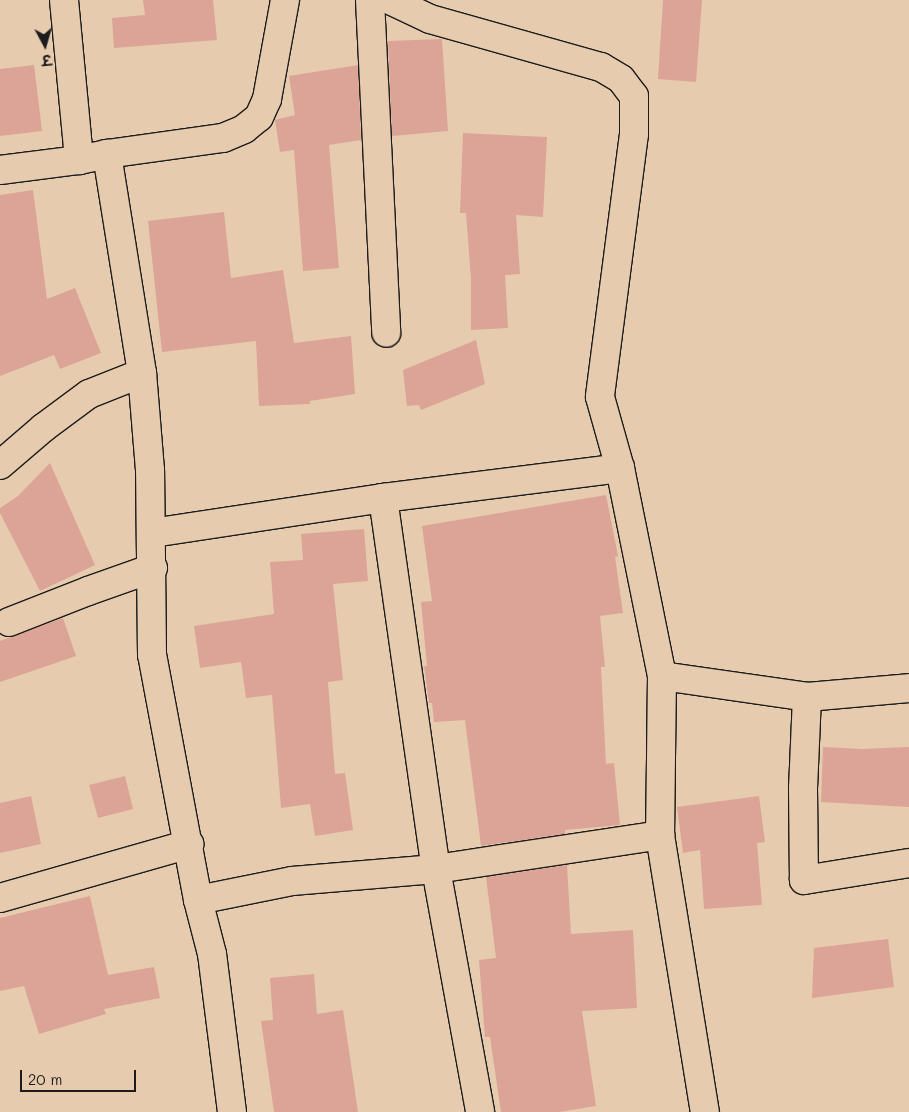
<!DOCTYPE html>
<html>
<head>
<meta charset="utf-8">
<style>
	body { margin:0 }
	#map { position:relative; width:909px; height:1112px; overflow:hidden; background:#e7cbae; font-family:Mali,"Playpen Sans Deva",sans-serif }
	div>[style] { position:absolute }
	.building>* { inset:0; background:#dca497 }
	.roads { filter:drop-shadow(1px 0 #1c1c1c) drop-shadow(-1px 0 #1c1c1c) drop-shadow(0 1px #1c1c1c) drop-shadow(0 -1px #1c1c1c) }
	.street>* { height:28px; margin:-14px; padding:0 14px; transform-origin:14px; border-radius:14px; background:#e7cbae }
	span { translate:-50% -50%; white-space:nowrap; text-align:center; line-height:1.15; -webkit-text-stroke:4px #e7cbae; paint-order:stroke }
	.north { position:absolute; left:20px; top:20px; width:50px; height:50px; -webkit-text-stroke:4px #e7cbae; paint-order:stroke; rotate:174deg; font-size:14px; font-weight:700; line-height:20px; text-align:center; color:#1c1c1c }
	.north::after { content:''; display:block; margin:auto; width:18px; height:22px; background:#1c1c1c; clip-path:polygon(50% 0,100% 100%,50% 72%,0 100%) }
	.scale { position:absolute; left:20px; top:1070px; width:116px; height:22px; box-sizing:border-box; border:2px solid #1c1c1c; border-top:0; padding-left:6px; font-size:15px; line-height:18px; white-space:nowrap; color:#1c1c1c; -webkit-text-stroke:4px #e7cbae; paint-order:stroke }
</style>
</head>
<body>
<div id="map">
	<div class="building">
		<div style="clip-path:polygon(143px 0,213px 0,217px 40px,114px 48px,112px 18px,145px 15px)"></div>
		<div style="clip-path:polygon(663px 0,702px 0,696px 82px,658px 79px)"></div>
		<div style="clip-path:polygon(442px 39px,448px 131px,392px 136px,388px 41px)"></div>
		<div style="clip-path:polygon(34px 65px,42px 131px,0 136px,0 69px)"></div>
		<div style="clip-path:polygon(358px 65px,361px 140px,329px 145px,339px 268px,303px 271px,294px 150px,280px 152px,275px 120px,295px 115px,289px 76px)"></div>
		<div style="clip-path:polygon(463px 133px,547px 137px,543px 217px,516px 215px,520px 274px,505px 275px,508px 328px,471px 330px,471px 279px,466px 213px,460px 213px)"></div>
		<div style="clip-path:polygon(33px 190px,47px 299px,75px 288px,101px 353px,60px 369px,54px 355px,0 376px,0 195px)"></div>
		<div style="clip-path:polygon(224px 212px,231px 278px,283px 270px,294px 343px,351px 336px,355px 394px,310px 401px,310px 404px,259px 406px,256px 341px,162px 352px,148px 221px)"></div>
		<div style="clip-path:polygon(476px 340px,485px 384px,421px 410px,419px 405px,407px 406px,403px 370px)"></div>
		<div style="clip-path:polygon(50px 463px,95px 565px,40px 591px,0 513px,0 508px,18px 496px)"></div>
		<div style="clip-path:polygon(606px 495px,618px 556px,615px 557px,623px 613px,600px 616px,605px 667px,601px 667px,606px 764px,614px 763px,620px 825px,565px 830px,565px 834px,481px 846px,465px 720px,434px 722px,432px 703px,429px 703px,424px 666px,427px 666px,421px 602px,432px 601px,422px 526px)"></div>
		<div style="clip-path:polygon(364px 529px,368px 581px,333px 584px,343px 680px,328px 682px,335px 774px,345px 773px,353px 830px,315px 836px,310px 804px,281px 808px,272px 695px,246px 698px,241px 662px,200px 668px,194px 626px,274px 614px,270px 562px,303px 560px,301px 534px)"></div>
		<div style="clip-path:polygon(63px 618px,76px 656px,0 682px,0 641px)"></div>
		<div style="clip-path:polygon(823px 747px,862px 749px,909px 747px,909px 807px,821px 802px)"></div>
		<div style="clip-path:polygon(125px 776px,133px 809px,98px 818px,89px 785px)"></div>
		<div style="clip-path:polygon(31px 796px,41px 844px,0 853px,0 803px)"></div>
		<div style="clip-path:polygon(759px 796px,765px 842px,757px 843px,762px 905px,704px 909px,700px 850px,683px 853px,677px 807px)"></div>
		<div style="clip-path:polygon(567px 865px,571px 934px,633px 930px,637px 1008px,582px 1011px,596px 1106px,559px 1112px,501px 1112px,490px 1037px,485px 1037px,479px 960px,496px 958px,486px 877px)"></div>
		<div style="clip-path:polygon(90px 896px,108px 975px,154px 967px,160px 998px,104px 1009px,106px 1014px,39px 1034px,24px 986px,0 991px,0 918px)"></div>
		<div style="clip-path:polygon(888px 939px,894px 987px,812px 998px,814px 948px)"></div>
		<div style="clip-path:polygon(314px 974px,317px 1014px,343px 1010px,358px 1112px,274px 1112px,261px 1021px,273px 1020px,270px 978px)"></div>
	</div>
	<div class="roads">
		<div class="street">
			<div style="left:64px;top:0;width:161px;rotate:84.6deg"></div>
			<div style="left:79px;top:160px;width:29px;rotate:-12deg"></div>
			<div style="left:370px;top:0;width:333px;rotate:87.2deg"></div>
			<div style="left:390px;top:0;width:44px;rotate:25.4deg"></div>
			<div style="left:430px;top:19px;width:178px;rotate:15.7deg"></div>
			<div style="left:601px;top:67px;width:23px;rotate:31deg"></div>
			<div style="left:621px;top:79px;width:21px;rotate:53deg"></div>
			<div style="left:634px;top:96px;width:38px;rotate:90deg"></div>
			<div style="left:634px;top:134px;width:265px;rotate:97.4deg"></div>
			<div style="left:600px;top:397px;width:74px;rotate:74.3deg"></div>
			<div style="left:620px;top:468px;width:212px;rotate:78.6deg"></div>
			<div style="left:662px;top:676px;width:159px;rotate:90.7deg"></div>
			<div style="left:660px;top:835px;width:281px;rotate:80.8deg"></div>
			<div style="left:0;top:170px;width:80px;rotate:-7.2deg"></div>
			<div style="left:0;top:465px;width:57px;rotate:-40.7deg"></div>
			<div style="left:43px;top:428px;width:57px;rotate:-36.5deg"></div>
			<div style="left:89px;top:394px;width:57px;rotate:-21.6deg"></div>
			<div style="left:383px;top:498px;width:375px;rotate:81.9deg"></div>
			<div style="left:436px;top:869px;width:247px;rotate:79.7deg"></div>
			<div style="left:152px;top:533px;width:234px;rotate:-8.6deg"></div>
			<div style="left:383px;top:498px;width:239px;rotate:-7.2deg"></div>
			<div style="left:9px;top:622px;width:85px;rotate:-21.4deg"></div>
			<div style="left:88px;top:591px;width:69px;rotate:-19.5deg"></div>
			<div style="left:662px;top:676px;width:147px;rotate:8.2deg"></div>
			<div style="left:807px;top:697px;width:102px;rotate:-5deg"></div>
			<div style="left:807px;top:697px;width:91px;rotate:92.5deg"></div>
			<div style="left:803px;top:788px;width:92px;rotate:89.4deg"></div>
			<div style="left:804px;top:880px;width:106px;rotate:-9.2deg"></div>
			<div style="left:0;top:898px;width:197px;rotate:-15.9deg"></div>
			<div style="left:198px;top:900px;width:96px;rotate:-11.4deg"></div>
			<div style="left:292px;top:881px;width:144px;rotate:-4.8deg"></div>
			<div style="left:436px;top:869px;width:227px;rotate:-8.6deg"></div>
			<div style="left:232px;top:1112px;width:159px;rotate:-97.2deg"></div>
			<div style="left:212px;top:954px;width:56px;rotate:-104.5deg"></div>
			<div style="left:198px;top:900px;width:249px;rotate:-100.6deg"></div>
			<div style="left:152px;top:655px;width:185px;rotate:-90.6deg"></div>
			<div style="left:150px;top:470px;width:97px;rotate:-94.7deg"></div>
			<div style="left:142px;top:373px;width:222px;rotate:-99.1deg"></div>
			<div style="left:107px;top:154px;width:117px;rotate:-7.9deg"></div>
			<div style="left:223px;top:138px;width:23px;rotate:-23deg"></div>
			<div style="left:244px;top:129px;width:19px;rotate:-39deg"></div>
			<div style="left:259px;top:117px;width:20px;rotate:-66deg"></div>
			<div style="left:267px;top:99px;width:101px;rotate:-79.7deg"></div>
		</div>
	</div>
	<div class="north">उ</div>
	<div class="scale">20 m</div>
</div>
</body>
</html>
